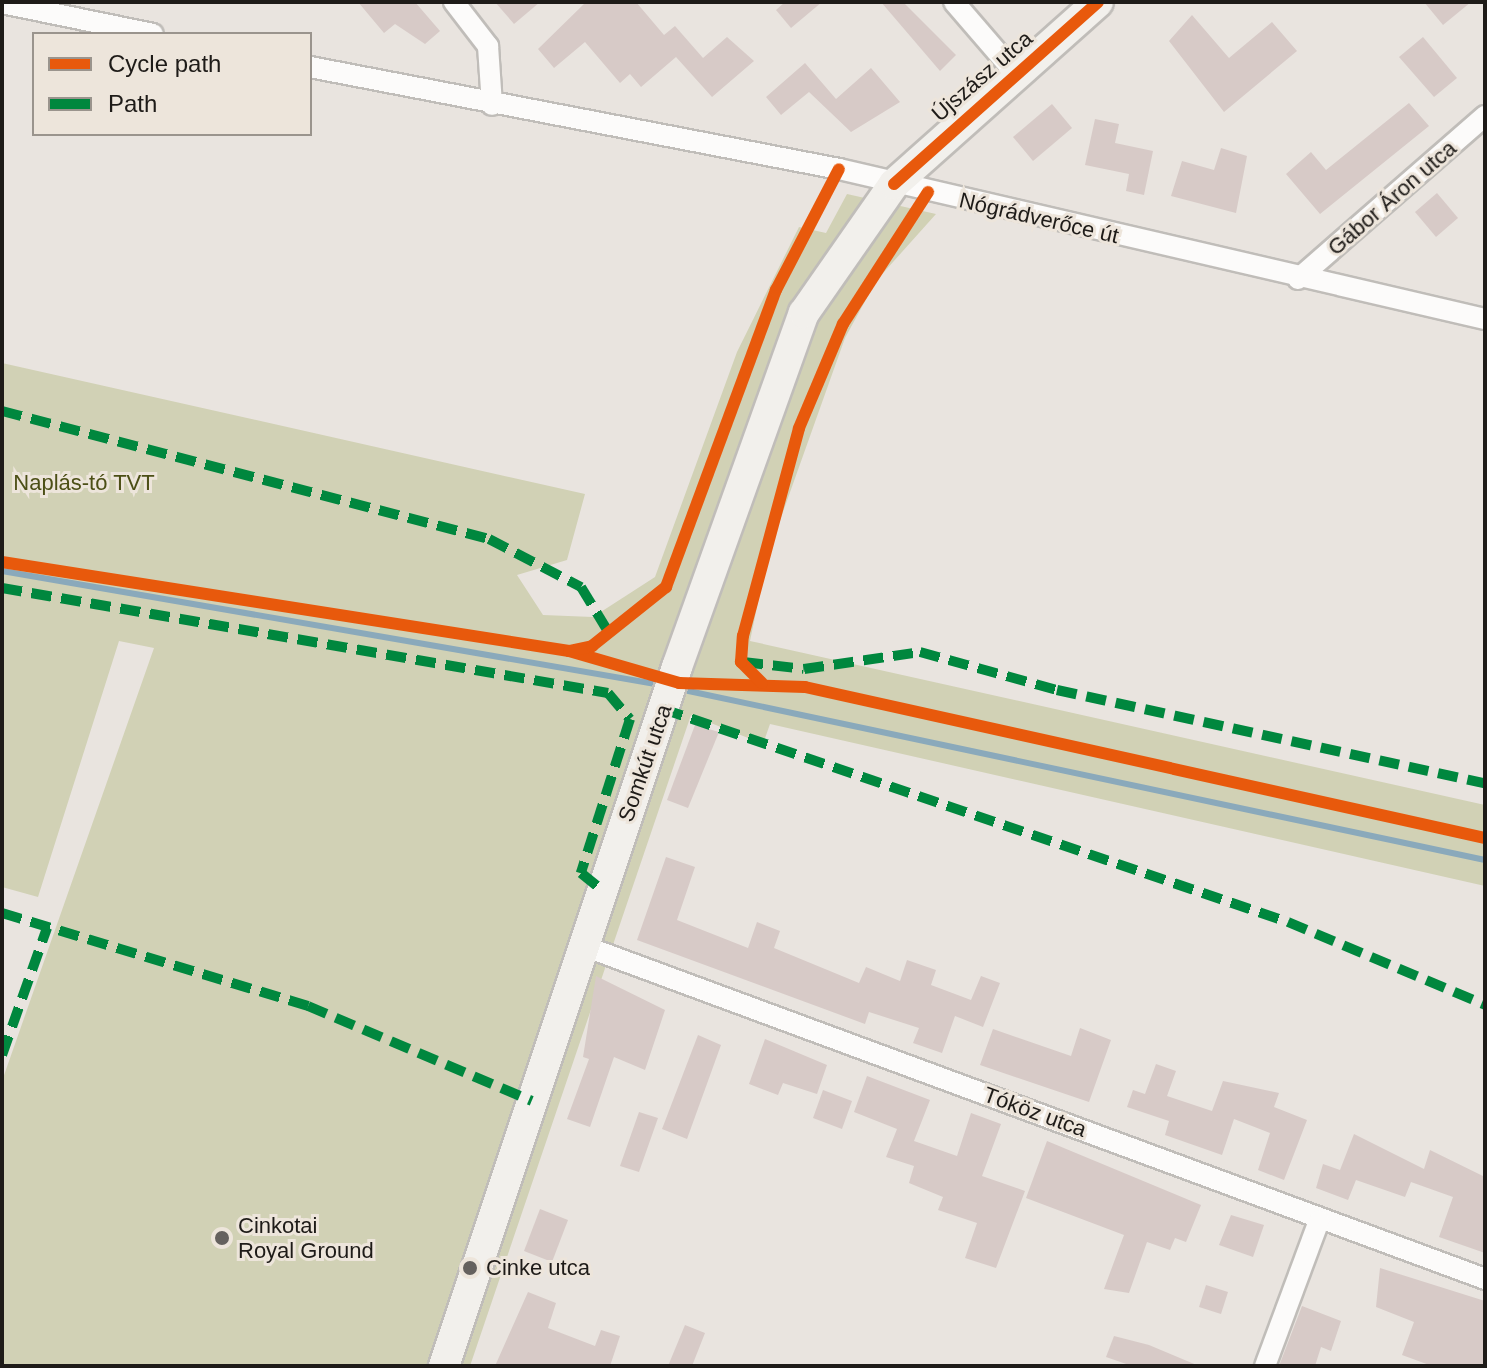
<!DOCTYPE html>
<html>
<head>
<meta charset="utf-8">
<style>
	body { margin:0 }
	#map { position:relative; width:1487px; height:1368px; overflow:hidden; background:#e9e4df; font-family:Helvetica,sans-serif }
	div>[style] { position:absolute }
	.green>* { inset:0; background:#d1d1b5 }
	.stream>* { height:6px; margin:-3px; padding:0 3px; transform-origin:3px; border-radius:3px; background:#8aa9bb }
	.building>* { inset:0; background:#d7cac7 }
	.roads { filter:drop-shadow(2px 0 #c0bdb9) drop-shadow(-2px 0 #c0bdb9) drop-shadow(0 2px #c0bdb9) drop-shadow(0 -2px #c0bdb9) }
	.street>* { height:20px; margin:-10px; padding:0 10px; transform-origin:10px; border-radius:10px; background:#fcfbfa }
	.secondary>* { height:30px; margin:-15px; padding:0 15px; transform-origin:15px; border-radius:15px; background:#f2f0ec }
	.quiet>* { height:10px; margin-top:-5px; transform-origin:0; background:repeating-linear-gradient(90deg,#00873e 0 20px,transparent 0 30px) }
	.cycleway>* { height:12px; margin:-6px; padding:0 6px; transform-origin:6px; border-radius:6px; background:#e8590c }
	.dots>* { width:22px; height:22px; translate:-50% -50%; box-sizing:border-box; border:4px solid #ede5db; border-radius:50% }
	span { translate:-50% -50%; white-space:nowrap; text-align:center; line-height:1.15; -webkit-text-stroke:6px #ede5db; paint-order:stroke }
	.street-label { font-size:22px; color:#1e1b18 }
	.park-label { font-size:22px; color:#4c4f16 }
	.poi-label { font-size:22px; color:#1e1b18 }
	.left { translate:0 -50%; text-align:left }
	.frame { position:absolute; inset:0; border:4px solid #1e1b18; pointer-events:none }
	.legend { position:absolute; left:32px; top:32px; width:280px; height:104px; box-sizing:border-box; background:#ede5db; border:2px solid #9a948d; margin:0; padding:10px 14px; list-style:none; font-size:24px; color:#1e1b18 }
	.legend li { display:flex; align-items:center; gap:16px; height:40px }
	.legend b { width:40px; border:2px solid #9a948d }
</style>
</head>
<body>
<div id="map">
	<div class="green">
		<div style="clip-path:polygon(847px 194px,936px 214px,876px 281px,845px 338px,768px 554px,750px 641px,1485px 805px,1485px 886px,770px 724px,763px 744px,691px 715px,470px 1366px,2px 1366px,2px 1081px,154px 648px,119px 641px,38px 897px,2px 887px,2px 363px,585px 494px,567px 560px,517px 575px,543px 615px,593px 617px,655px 577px,737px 352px,799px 227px,826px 233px)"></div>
	</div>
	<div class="stream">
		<div style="left:2px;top:571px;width:669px;rotate:9.81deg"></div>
		<div style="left:679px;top:689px;width:824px;rotate:11.98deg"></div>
	</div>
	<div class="building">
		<div style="clip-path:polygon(358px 2px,415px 2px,440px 31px,425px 44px,395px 24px,384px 33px)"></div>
		<div style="clip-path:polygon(495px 2px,540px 2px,514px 24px)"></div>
		<div style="clip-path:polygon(586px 2px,636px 2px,664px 35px,675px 26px,703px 58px,727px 37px,754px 61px,712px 97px,676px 57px,641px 87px,630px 74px,620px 83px,585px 42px,554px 68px,538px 49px)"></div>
		<div style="clip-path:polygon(785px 2px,822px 2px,791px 28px,776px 10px)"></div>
		<div style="clip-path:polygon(881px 2px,903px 2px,956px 55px,940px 71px)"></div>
		<div style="clip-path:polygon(1424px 2px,1471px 2px,1443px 25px)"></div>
		<div style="clip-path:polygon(1192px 15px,1229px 58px,1272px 22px,1297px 51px,1224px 112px,1169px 41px)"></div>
		<div style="clip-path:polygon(1423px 37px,1457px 78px,1434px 97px,1399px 57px)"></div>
		<div style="clip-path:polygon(805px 63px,836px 99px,871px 68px,900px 102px,851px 132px,809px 92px,781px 115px,766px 97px)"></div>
		<div style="clip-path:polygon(1409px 103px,1429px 126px,1320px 214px,1286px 174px,1311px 152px,1326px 170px)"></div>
		<div style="clip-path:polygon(1052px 104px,1072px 128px,1033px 161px,1013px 137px)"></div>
		<div style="clip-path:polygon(1095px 119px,1119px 124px,1115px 143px,1153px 151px,1144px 195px,1126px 191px,1129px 174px,1085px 165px)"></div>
		<div style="clip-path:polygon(1221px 148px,1247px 156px,1236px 213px,1171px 196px,1182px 161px,1214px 170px)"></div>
		<div style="clip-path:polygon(1437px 193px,1458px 218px,1436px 237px,1415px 212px)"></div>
		<div style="clip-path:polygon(695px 725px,719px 732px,688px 808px,667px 800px)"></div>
		<div style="clip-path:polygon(666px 857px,695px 867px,677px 920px,748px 948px,757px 922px,780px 931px,774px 948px,859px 983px,866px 967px,900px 981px,907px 960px,936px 970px,931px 985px,971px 1000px,981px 976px,1000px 983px,983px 1027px,955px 1016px,942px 1053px,913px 1043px,919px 1028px,869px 1012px,865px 1024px,637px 940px)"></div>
		<div style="clip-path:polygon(596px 976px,665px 1010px,645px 1070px,614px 1057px,590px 1127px,567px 1119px,589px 1059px,583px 1057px)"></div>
		<div style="clip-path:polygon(1080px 1028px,1111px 1040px,1089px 1102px,980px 1065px,993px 1029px,1071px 1056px)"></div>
		<div style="clip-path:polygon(698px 1035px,721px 1045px,687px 1139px,662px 1129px)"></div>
		<div style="clip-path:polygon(765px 1039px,827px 1065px,817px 1094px,783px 1083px,778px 1095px,749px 1084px)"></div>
		<div style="clip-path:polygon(1156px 1064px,1176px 1071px,1167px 1096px,1212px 1111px,1223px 1081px,1279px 1093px,1274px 1107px,1307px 1120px,1284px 1180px,1258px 1170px,1270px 1133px,1234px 1119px,1222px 1155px,1165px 1135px,1169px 1121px,1127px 1107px,1133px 1090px,1145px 1094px)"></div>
		<div style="clip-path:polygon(867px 1076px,930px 1100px,914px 1141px,957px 1156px,971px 1113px,1001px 1124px,982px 1176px,1025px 1191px,996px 1268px,965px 1258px,977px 1223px,938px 1210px,943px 1197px,909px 1183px,914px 1166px,886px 1157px,897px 1129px,854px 1112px)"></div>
		<div style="clip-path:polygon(823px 1090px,852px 1101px,842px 1129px,813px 1118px)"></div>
		<div style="clip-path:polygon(639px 1112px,658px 1118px,639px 1172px,620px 1166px)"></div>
		<div style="clip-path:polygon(1354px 1134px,1424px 1169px,1430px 1150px,1485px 1177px,1485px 1253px,1439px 1237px,1453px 1197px,1411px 1182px,1405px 1197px,1356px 1180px,1348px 1200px,1316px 1188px,1323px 1164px,1340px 1170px)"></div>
		<div style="clip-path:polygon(1047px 1141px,1201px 1205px,1186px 1242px,1175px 1238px,1170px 1250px,1147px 1242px,1129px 1293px,1104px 1289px,1124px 1235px,1026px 1198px)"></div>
		<div style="clip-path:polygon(540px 1209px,568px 1220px,552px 1262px,524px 1251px)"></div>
		<div style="clip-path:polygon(1231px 1215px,1264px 1225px,1253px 1257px,1219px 1245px)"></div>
		<div style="clip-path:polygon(1380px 1268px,1485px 1301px,1485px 1366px,1432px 1366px,1402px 1355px,1414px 1322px,1376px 1307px)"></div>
		<div style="clip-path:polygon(1206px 1285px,1228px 1292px,1221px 1314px,1199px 1307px)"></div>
		<div style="clip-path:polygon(528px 1292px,556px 1303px,548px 1328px,595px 1346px,601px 1330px,620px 1336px,610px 1366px,495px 1366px)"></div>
		<div style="clip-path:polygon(1302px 1306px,1341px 1321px,1331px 1351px,1321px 1347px,1315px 1366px,1279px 1366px)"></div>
		<div style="clip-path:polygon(685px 1325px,705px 1333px,692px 1366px,668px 1366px)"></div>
		<div style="clip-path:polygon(1114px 1336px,1149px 1345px,1199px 1366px,1132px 1366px,1106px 1357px)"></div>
	</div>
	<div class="roads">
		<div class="street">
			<div style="left:454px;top:2px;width:56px;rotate:52.3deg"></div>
			<div style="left:488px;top:46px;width:59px;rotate:86.1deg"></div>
			<div style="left:954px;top:2px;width:94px;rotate:49.3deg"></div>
			<div style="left:2px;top:3px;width:154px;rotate:11.6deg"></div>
			<div style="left:310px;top:67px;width:539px;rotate:10.91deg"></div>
			<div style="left:839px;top:169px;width:663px;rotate:13.07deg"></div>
			<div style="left:1298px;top:279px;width:248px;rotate:-41.1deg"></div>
			<div style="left:584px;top:946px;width:961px;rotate:20.28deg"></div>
			<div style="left:1265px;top:1366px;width:155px;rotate:-69.6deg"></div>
		</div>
		<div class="secondary">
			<div style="left:444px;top:1366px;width:737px;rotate:-71.57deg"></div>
			<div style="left:677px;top:667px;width:376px;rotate:-70.3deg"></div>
			<div style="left:804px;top:313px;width:157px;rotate:-55.1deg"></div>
			<div style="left:894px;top:184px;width:273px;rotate:-41.7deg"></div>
		</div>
	</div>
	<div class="quiet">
		<div style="left:2px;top:411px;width:504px;rotate:14.73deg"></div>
		<div style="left:489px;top:539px;width:104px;rotate:27.6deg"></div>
		<div style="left:581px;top:587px;width:54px;rotate:58.7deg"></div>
		<div style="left:2px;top:588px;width:615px;rotate:9.83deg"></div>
		<div style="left:608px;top:693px;width:34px;rotate:50deg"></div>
		<div style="left:630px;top:719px;width:162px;rotate:107.7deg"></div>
		<div style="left:581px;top:873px;width:27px;rotate:39deg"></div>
		<div style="left:743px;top:662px;width:61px;rotate:6.5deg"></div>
		<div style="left:804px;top:669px;width:117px;rotate:-8.3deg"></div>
		<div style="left:920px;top:652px;width:142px;rotate:15.5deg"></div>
		<div style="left:1057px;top:690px;width:438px;rotate:12.3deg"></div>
		<div style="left:663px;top:709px;width:660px;rotate:18.82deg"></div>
		<div style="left:1288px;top:922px;width:214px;rotate:22.8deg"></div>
		<div style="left:2px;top:913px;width:320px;rotate:16.9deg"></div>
		<div style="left:308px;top:1006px;width:243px;rotate:23deg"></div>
		<div style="left:2px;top:1055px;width:135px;rotate:-70.5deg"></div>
	</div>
	<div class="cycleway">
		<div style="left:894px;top:184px;width:273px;rotate:-41.7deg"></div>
		<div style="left:2px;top:562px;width:574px;rotate:8.92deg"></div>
		<div style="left:569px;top:651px;width:115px;rotate:16.2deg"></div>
		<div style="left:679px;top:683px;width:126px;rotate:1.8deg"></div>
		<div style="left:805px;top:687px;width:697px;rotate:12.52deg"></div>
		<div style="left:569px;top:651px;width:24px;rotate:-12deg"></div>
		<div style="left:592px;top:646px;width:95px;rotate:-38.6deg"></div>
		<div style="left:666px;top:587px;width:317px;rotate:-69.7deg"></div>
		<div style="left:776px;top:290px;width:136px;rotate:-62.5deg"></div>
		<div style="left:762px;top:683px;width:30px;rotate:-135deg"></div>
		<div style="left:741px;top:662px;width:26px;rotate:-86deg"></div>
		<div style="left:743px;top:636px;width:215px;rotate:-74.9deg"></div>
		<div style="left:799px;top:428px;width:113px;rotate:-67.1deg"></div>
		<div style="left:843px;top:324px;width:157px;rotate:-57.2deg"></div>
	</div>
	<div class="dots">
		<div style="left:222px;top:1238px;background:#65615e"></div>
		<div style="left:470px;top:1268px;background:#65615e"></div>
	</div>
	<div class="street-label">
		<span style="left:982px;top:76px;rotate:-41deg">Újszász utca</span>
		<span style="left:1392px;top:198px;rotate:-41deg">Gábor Áron utca</span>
		<span style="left:1039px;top:218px;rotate:13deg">Nógrádverőce út</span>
		<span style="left:645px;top:763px;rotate:-71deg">Somkút utca</span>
		<span style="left:1035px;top:1112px;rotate:20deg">Tóköz utca</span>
	</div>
	<div class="park-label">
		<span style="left:84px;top:483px">Naplás-tó TVT</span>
	</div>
	<div class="poi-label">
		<span class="left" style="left:238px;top:1238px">Cinkotai<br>Royal Ground</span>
		<span class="left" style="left:486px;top:1268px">Cinke utca</span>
	</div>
	<div class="frame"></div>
	<ul class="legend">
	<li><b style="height:10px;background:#e8590c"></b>Cycle path</li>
	<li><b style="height:10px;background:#00873e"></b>Path</li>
	</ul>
</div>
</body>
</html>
